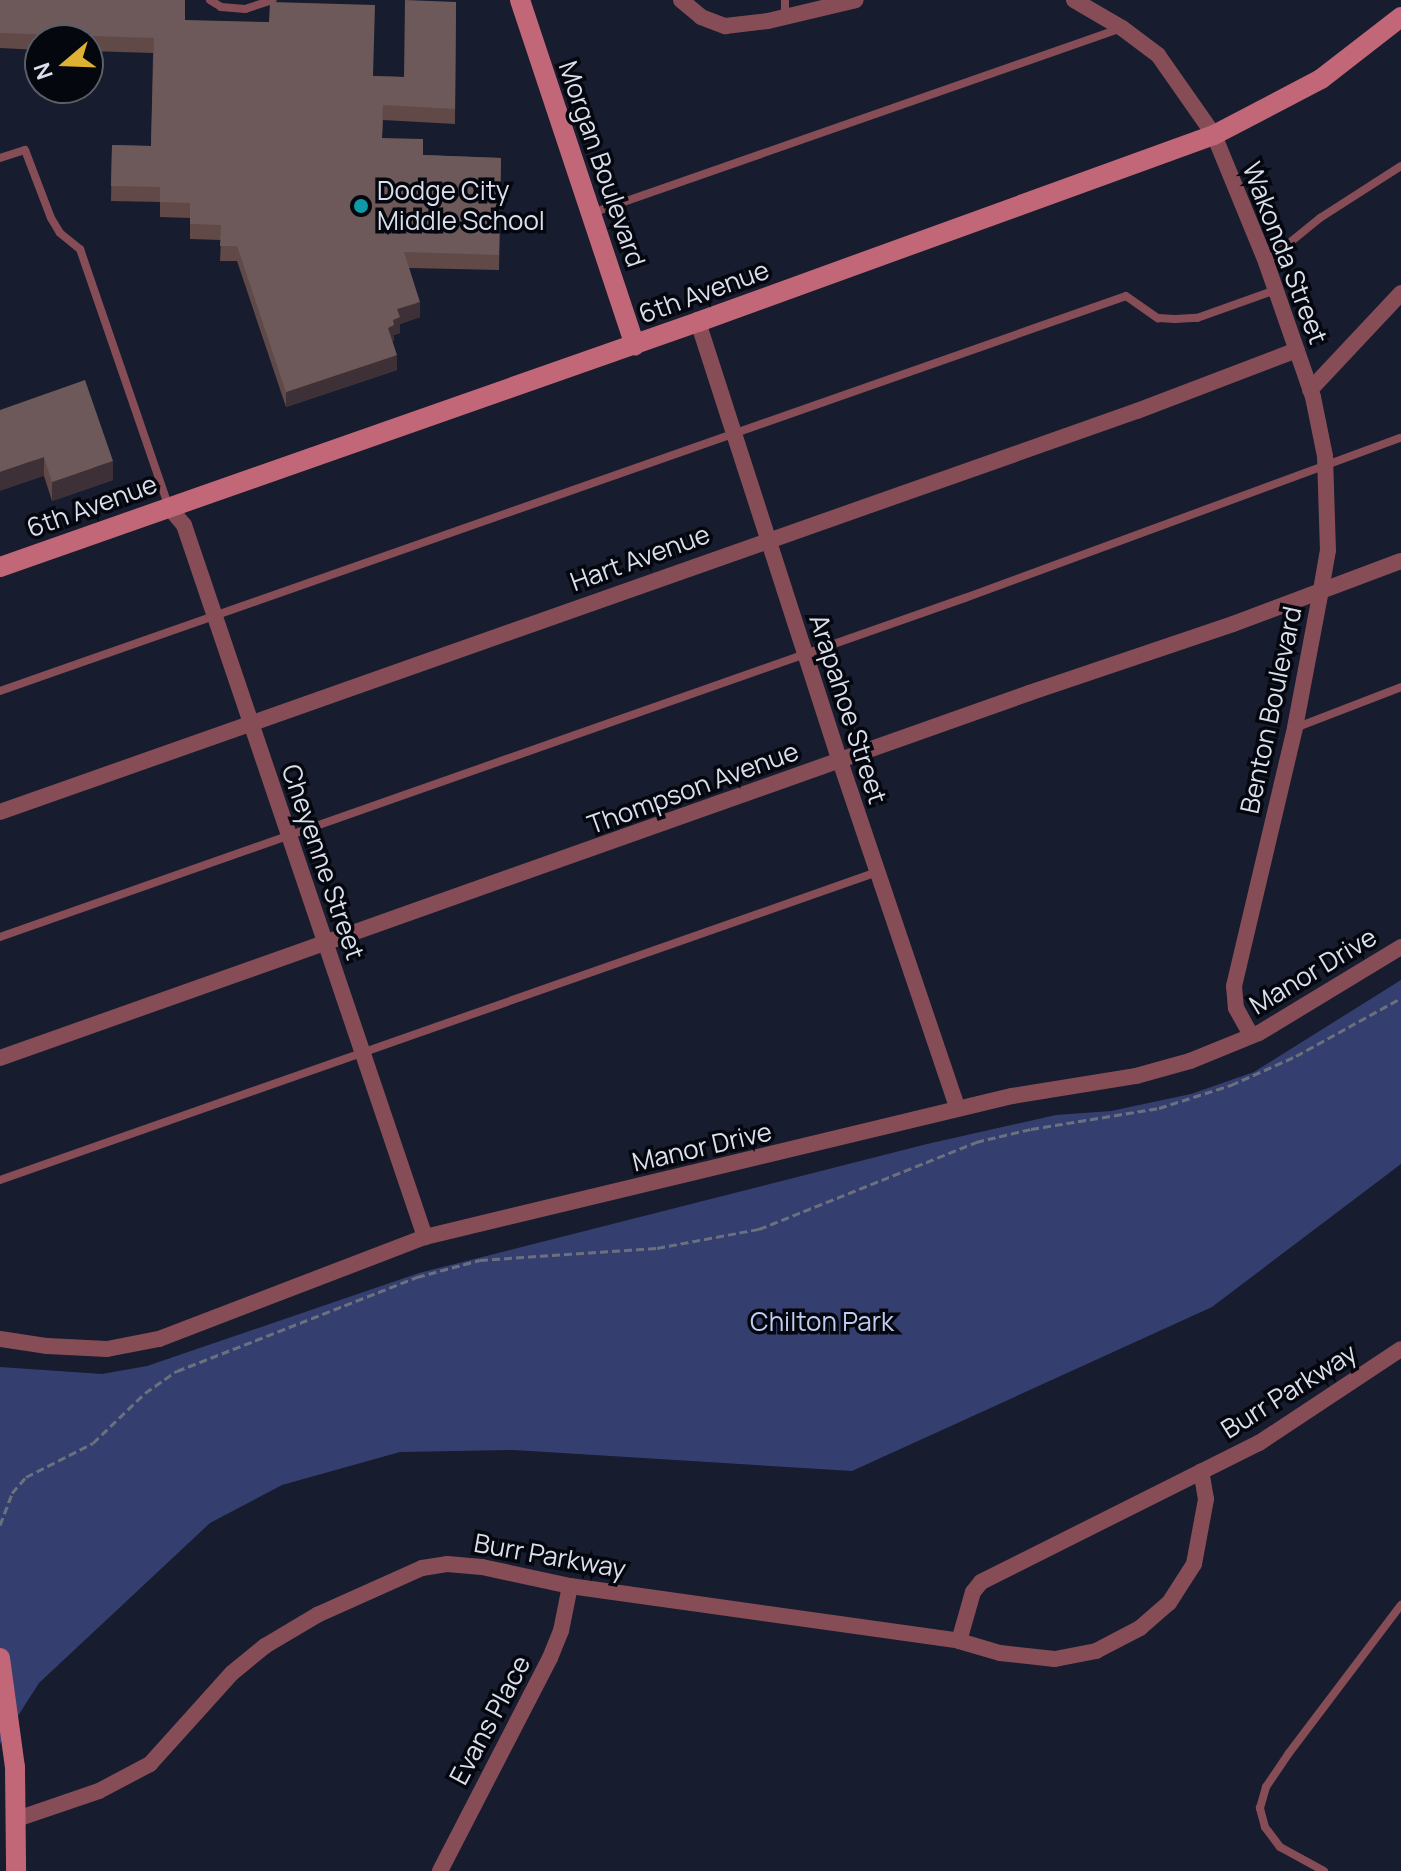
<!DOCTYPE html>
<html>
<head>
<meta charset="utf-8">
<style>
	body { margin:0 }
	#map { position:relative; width:1401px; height:1871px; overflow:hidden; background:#171c2e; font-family:Manrope,sans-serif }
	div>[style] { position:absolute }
	.green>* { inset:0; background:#343f6f }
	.path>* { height:3px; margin-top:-1.5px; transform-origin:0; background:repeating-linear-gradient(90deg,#6b707f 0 8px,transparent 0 12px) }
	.lane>* { height:8px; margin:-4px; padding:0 4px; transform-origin:4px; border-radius:4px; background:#864d57 }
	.street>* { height:16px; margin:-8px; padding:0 8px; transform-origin:8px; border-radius:8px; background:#864d57 }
	.secondary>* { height:20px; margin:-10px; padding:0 10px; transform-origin:10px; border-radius:10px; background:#c26777 }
	.wall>* { inset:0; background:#604947 }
	.shaded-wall>* { inset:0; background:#3d3036 }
	.building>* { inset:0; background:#6d5959 }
	.dots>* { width:22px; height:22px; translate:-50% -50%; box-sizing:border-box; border:4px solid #05070e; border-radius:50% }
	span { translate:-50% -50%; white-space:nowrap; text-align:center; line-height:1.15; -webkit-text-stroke:7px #05070e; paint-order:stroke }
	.street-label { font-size:26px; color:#dbdfec }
	.poi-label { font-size:26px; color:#dbdfec }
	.left { translate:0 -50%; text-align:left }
	.park-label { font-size:26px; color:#c0cbf2 }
	.north { position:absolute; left:24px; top:24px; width:80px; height:80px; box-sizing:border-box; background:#05070e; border:2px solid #5b5d67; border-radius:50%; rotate:251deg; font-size:22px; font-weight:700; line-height:32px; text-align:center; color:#dbdfec }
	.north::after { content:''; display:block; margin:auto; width:28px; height:36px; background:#deb133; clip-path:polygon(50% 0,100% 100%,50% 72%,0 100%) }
</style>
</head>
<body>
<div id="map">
	<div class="green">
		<div style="clip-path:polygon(1401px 980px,1401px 1164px,1212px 1307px,852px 1471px,514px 1450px,400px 1452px,282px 1485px,210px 1523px,39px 1683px,0 1744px,0 1367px,102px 1374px,147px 1366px,419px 1273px,927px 1144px,1056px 1115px,1111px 1111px,1191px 1094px,1254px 1072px)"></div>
	</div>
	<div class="path">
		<div style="left:0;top:1525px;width:34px;rotate:-69deg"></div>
		<div style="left:12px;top:1493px;width:21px;rotate:-49deg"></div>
		<div style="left:26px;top:1477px;width:75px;rotate:-26.9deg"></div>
		<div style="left:93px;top:1443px;width:72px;rotate:-43.9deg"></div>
		<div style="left:145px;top:1393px;width:39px;rotate:-35deg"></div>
		<div style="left:177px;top:1371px;width:258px;rotate:-21.4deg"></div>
		<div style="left:417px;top:1277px;width:65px;rotate:-15.1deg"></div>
		<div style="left:480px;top:1260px;width:177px;rotate:-3.9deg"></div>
		<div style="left:657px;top:1248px;width:104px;rotate:-10.6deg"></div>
		<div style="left:759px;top:1229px;width:234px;rotate:-21.8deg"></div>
		<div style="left:976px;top:1142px;width:57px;rotate:-13.3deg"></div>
		<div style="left:1031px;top:1129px;width:130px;rotate:-9.3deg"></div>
		<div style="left:1159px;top:1108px;width:76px;rotate:-17.7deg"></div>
		<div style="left:1231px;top:1085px;width:71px;rotate:-24deg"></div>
		<div style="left:1296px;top:1056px;width:120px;rotate:-28.9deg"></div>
	</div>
	<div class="lane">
		<div style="left:210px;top:0;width:13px;rotate:32deg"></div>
		<div style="left:221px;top:7px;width:24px;rotate:5deg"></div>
		<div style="left:245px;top:9px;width:29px;rotate:-18deg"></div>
		<div style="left:785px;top:0;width:17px;rotate:90deg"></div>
		<div style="left:0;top:158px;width:26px;rotate:-18deg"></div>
		<div style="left:25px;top:150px;width:73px;rotate:69.1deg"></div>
		<div style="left:51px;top:218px;width:17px;rotate:59deg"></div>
		<div style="left:60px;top:233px;width:26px;rotate:39deg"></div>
		<div style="left:80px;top:249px;width:271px;rotate:71deg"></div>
		<div style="left:592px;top:213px;width:558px;rotate:-19.25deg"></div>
		<div style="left:1266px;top:262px;width:70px;rotate:-39.2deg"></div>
		<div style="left:1320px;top:218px;width:96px;rotate:-32.7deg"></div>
		<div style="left:0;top:691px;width:1193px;rotate:-19.33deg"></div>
		<div style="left:1126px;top:296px;width:39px;rotate:35deg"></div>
		<div style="left:1158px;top:318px;width:17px;rotate:3deg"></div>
		<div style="left:1175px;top:319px;width:22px;rotate:-3deg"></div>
		<div style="left:1197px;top:318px;width:83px;rotate:-19.7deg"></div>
		<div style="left:1295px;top:728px;width:114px;rotate:-21.1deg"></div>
		<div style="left:0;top:937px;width:1023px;rotate:-19.36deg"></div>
		<div style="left:965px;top:598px;width:464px;rotate:-20.2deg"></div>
		<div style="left:0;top:1180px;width:930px;rotate:-19.35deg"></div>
		<div style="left:1324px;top:1871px;width:50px;rotate:-151.4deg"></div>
		<div style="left:1280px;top:1847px;width:25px;rotate:-127deg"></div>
		<div style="left:1265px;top:1827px;width:20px;rotate:-105deg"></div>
		<div style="left:1260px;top:1808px;width:22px;rotate:-74deg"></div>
		<div style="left:1266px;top:1787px;width:41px;rotate:-55.9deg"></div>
		<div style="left:1289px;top:1753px;width:186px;rotate:-52.9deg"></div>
	</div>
	<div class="street">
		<div style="left:681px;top:0;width:26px;rotate:40deg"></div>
		<div style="left:701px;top:17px;width:26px;rotate:21deg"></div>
		<div style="left:725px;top:26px;width:43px;rotate:-6.6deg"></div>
		<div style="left:768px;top:21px;width:90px;rotate:-13.4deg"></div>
		<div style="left:1074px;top:0;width:56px;rotate:30.3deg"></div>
		<div style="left:1122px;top:28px;width:45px;rotate:36.9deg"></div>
		<div style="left:1158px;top:55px;width:98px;rotate:55deg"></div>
		<div style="left:1214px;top:135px;width:137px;rotate:67.7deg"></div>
		<div style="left:1266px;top:262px;width:143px;rotate:70.8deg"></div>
		<div style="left:1313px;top:397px;width:60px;rotate:78.5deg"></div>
		<div style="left:1325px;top:456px;width:94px;rotate:88.2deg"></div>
		<div style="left:1328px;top:550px;width:41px;rotate:99.9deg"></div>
		<div style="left:1321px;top:590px;width:140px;rotate:100.7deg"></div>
		<div style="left:1295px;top:728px;width:265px;rotate:103.3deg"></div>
		<div style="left:1234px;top:986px;width:22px;rotate:85deg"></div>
		<div style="left:1236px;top:1008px;width:31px;rotate:61deg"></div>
		<div style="left:698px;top:322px;width:461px;rotate:72.1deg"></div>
		<div style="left:840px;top:761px;width:367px;rotate:71.3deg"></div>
		<div style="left:1310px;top:390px;width:133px;rotate:-46.8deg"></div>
		<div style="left:168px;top:506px;width:25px;rotate:50deg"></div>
		<div style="left:184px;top:525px;width:752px;rotate:71.3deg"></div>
		<div style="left:0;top:812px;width:1206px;rotate:-19.43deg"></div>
		<div style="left:1137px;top:411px;width:171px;rotate:-20.9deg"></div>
		<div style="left:0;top:1058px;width:1092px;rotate:-19.53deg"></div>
		<div style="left:1029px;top:693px;width:215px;rotate:-18.7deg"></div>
		<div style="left:1233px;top:624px;width:179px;rotate:-20.6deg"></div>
		<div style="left:0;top:1339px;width:48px;rotate:8.5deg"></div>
		<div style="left:47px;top:1346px;width:60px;rotate:2.9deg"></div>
		<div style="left:107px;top:1349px;width:53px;rotate:-10.9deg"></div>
		<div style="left:159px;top:1339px;width:285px;rotate:-21deg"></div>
		<div style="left:425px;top:1237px;width:604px;rotate:-13.51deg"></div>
		<div style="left:1012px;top:1096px;width:126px;rotate:-9.2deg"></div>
		<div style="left:1136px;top:1076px;width:56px;rotate:-15.5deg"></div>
		<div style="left:1190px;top:1061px;width:74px;rotate:-22.1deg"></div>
		<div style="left:1259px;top:1033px;width:166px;rotate:-31.2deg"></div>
		<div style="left:959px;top:1641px;width:51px;rotate:-74.1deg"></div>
		<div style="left:973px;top:1592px;width:13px;rotate:-51deg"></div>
		<div style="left:981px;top:1582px;width:311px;rotate:-26.6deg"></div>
		<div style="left:1259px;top:1443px;width:170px;rotate:-33.5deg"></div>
		<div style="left:17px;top:1819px;width:87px;rotate:-18.9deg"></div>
		<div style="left:99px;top:1791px;width:58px;rotate:-27.9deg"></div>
		<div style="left:150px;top:1764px;width:122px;rotate:-48deg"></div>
		<div style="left:232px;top:1673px;width:43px;rotate:-39.3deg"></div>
		<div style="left:265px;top:1646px;width:61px;rotate:-30.8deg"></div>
		<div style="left:317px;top:1615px;width:115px;rotate:-24.1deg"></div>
		<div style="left:422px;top:1568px;width:25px;rotate:-9deg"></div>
		<div style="left:447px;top:1564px;width:35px;rotate:5deg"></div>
		<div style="left:482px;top:1567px;width:90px;rotate:12.2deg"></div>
		<div style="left:570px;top:1586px;width:393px;rotate:8deg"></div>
		<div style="left:959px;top:1641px;width:43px;rotate:16.3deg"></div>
		<div style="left:1000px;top:1653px;width:55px;rotate:6.2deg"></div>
		<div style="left:1055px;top:1659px;width:42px;rotate:-11deg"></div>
		<div style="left:1096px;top:1651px;width:50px;rotate:-27.6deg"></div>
		<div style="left:1140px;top:1628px;width:38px;rotate:-41deg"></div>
		<div style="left:1169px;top:1603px;width:46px;rotate:-57.3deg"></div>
		<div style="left:1194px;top:1564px;width:66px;rotate:-79.5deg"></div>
		<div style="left:1206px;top:1499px;width:28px;rotate:-100deg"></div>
		<div style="left:440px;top:1871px;width:240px;rotate:-62.7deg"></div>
		<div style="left:550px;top:1658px;width:29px;rotate:-68deg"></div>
		<div style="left:561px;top:1631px;width:46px;rotate:-78.7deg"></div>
	</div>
	<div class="secondary">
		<div style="left:520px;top:0;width:364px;rotate:71.6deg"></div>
		<div style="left:0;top:567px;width:740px;rotate:-19.34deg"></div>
		<div style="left:698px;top:322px;width:549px;rotate:-19.92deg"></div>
		<div style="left:1214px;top:135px;width:121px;rotate:-27.6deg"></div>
		<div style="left:1321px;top:79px;width:101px;rotate:-37.8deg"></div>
		<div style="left:0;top:1658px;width:110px;rotate:82.2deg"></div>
		<div style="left:15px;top:1767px;width:104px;rotate:89.4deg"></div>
	</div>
	<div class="wall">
		<div style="clip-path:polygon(0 0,185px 20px,373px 76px,404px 77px,456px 2px,455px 124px,383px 120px,382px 138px,423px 155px,501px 158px,499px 270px,409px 268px,420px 317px,400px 324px,400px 333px,394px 335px,394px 341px,392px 341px,397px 370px,286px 407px,237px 261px,220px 261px,221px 240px,190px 239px,190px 218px,160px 217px,160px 202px,111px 201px,112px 145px,151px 146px,153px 53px,88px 51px,88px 40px,40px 40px,40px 50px,0 48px)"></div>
		<div style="clip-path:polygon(0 410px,113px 480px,52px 501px,44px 476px)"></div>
	</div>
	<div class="shaded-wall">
		<div style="clip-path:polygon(420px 302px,420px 317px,400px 324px,400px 333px,394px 335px,394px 341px,388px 343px,388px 328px,397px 309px)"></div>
		<div style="clip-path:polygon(397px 355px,397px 370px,286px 407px,286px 392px)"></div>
		<div style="clip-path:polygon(44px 457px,44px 476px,0 491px,0 472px)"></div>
		<div style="clip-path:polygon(113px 461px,113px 480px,52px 501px,52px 482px)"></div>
	</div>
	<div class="building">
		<div style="clip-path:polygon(0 0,185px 0,185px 20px,269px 22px,270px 2px,375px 5px,373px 76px,404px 77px,405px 0,456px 2px,455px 109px,383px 105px,382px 138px,423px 139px,423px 155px,501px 158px,499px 255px,404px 252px,420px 302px,397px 309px,400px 317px,393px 320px,394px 325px,388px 328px,397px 355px,286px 392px,237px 246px,220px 246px,221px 225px,190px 224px,190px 203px,160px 202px,160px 187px,111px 186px,112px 145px,151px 146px,154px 38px,0 33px)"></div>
		<div style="clip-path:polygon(85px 380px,113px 461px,52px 482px,44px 457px,0 472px,0 410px)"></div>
	</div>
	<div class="dots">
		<div style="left:361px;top:206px;background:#0f9aa8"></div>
	</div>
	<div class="street-label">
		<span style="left:602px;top:164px;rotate:71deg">Morgan Boulevard</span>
		<span style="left:1285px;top:253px;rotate:69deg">Wakonda Street</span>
		<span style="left:704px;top:292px;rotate:-20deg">6th Avenue</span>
		<span style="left:92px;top:506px;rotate:-20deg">6th Avenue</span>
		<span style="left:640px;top:558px;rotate:-20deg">Hart Avenue</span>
		<span style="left:848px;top:709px;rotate:72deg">Arapahoe Street</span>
		<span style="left:1271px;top:710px;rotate:-78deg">Benton Boulevard</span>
		<span style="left:693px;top:788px;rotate:-20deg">Thompson Avenue</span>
		<span style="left:323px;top:862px;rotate:71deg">Cheyenne Street</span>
		<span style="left:1313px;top:971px;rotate:-31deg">Manor Drive</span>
		<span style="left:702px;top:1147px;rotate:-13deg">Manor Drive</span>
		<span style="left:1289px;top:1391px;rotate:-32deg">Burr Parkway</span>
		<span style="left:550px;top:1556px;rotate:10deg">Burr Parkway</span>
		<span style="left:490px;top:1720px;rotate:-62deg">Evans Place</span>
	</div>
	<div class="poi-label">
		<span class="left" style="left:377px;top:206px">Dodge City<br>Middle School</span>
	</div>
	<div class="park-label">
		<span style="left:822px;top:1322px">Chilton Park</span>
	</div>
	<div class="north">N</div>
</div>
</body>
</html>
